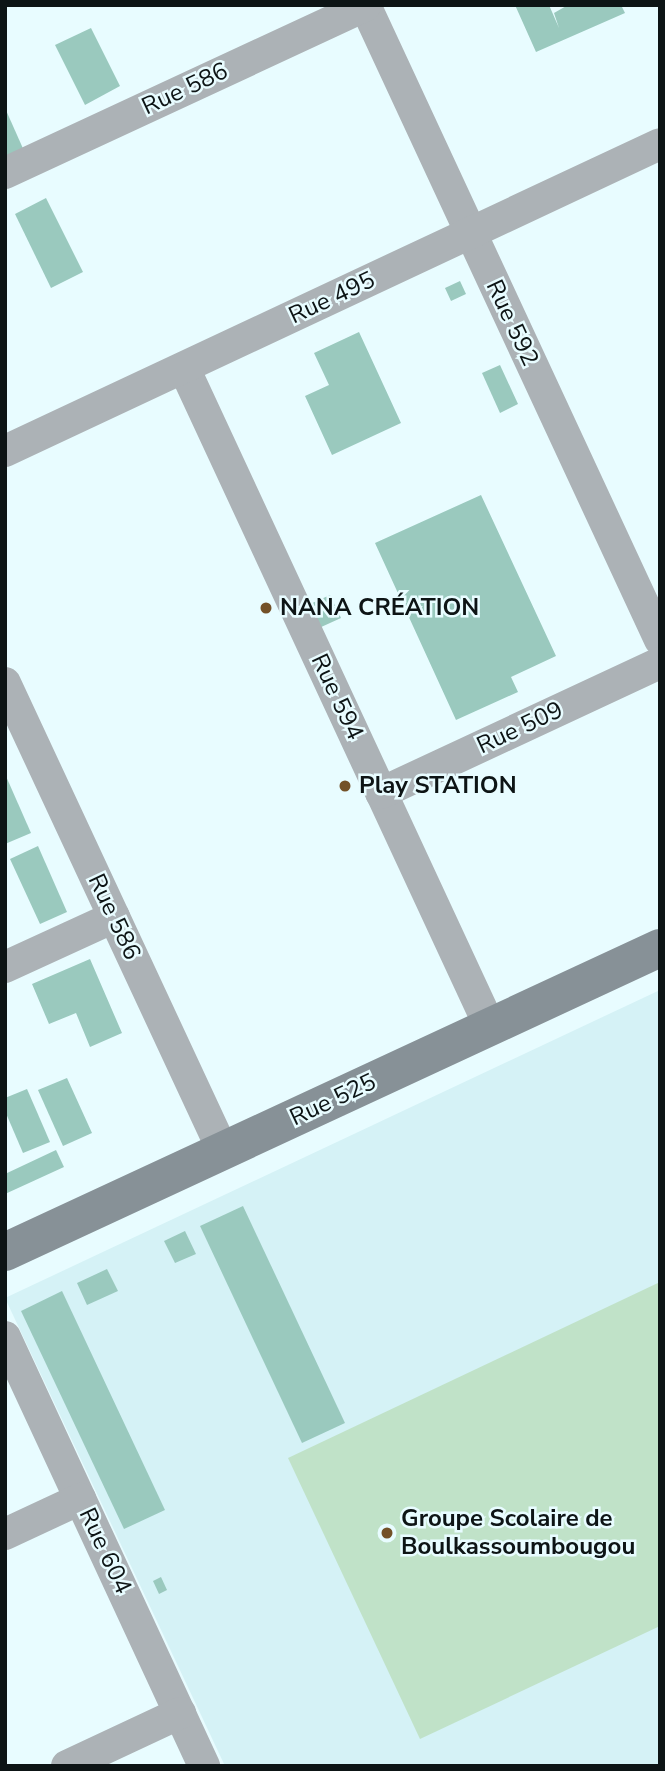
<!DOCTYPE html>
<html>
<head>
<meta charset="utf-8">
<style>
	body { margin:0 }
	#map { position:relative; width:665px; height:1771px; overflow:hidden; background:#e8fcff; font-family:"Nunito Sans",sans-serif }
	div>[style] { position:absolute }
	.built>* { inset:0; background:#d5f2f6 }
	.green>* { inset:0; background:#c0e2c8 }
	.building>* { inset:0; background:#9ac9be }
	.street>* { height:32px; margin:-16px; padding:0 16px; transform-origin:16px; border-radius:16px; background:#acb2b6 }
	.secondary>* { height:38px; margin:-19px; padding:0 19px; transform-origin:19px; border-radius:19px; background:#879197 }
	.dots>* { width:19px; height:19px; translate:-50% -50%; box-sizing:border-box; border:4px solid #e8fcff; border-radius:50% }
	span { translate:-50% -50%; white-space:nowrap; text-align:center; line-height:1.15; -webkit-text-stroke:5px #e8fcff; paint-order:stroke }
	.street-label { font-size:24px; color:#0d1415 }
	.poi-label { font-size:24px; color:#0d1415; font-weight:700 }
	.left { translate:0 -50%; text-align:left }
	.frame { position:absolute; inset:0; border:7px solid #0d1415; pointer-events:none }
</style>
</head>
<body>
<div id="map">
	<div class="built">
		<div style="clip-path:polygon(660px 990px,660px 1766px,225px 1766px,5px 1298px)"></div>
	</div>
	<div class="green">
		<div style="clip-path:polygon(660px 1282px,660px 1626px,420px 1739px,288px 1458px)"></div>
	</div>
	<div class="building">
		<div style="clip-path:polygon(515px 5px,549px 5px,559px 28px,554px 13px,568px 5px,621px 5px,625px 13px,536px 52px)"></div>
		<div style="clip-path:polygon(91px 28px,120px 86px,85px 105px,55px 45px)"></div>
		<div style="clip-path:polygon(5px 108px,25px 153px,5px 161px)"></div>
		<div style="clip-path:polygon(46px 198px,83px 272px,51px 288px,15px 214px)"></div>
		<div style="clip-path:polygon(460px 281px,466px 294px,451px 301px,445px 288px)"></div>
		<div style="clip-path:polygon(359px 332px,401px 423px,332px 455px,305px 396px,329px 385px,314px 353px)"></div>
		<div style="clip-path:polygon(500px 365px,518px 404px,500px 413px,482px 373px)"></div>
		<div style="clip-path:polygon(481px 495px,556px 656px,511px 677px,518px 692px,456px 720px,375px 543px)"></div>
		<div style="clip-path:polygon(330px 595px,341px 618px,319px 628px,308px 605px)"></div>
		<div style="clip-path:polygon(5px 774px,31px 833px,5px 844px)"></div>
		<div style="clip-path:polygon(38px 846px,67px 912px,40px 924px,10px 859px)"></div>
		<div style="clip-path:polygon(90px 959px,122px 1033px,90px 1047px,76px 1013px,49px 1024px,32px 984px)"></div>
		<div style="clip-path:polygon(67px 1078px,92px 1133px,63px 1146px,38px 1090px)"></div>
		<div style="clip-path:polygon(27px 1089px,50px 1142px,23px 1153px,5px 1111px,5px 1098px)"></div>
		<div style="clip-path:polygon(56px 1150px,64px 1167px,5px 1194px,5px 1174px)"></div>
		<div style="clip-path:polygon(243px 1206px,345px 1423px,302px 1443px,200px 1226px)"></div>
		<div style="clip-path:polygon(185px 1231px,196px 1254px,175px 1263px,164px 1241px)"></div>
		<div style="clip-path:polygon(107px 1269px,118px 1291px,87px 1305px,77px 1283px)"></div>
		<div style="clip-path:polygon(62px 1291px,165px 1510px,124px 1529px,21px 1311px)"></div>
		<div style="clip-path:polygon(161px 1577px,167px 1590px,159px 1594px,153px 1581px)"></div>
	</div>
	<div class="street">
		<div style="left:365px;top:5px;width:700px;rotate:65.08deg"></div>
		<div style="left:5px;top:173px;width:397px;rotate:-24.9deg"></div>
		<div style="left:184px;top:368px;width:727px;rotate:65.09deg"></div>
		<div style="left:5px;top:451px;width:723px;rotate:-25.11deg"></div>
		<div style="left:5px;top:683px;width:516px;rotate:65.02deg"></div>
		<div style="left:381px;top:793px;width:308px;rotate:-25deg"></div>
		<div style="left:5px;top:967px;width:120px;rotate:-24.6deg"></div>
		<div style="left:5px;top:1337px;width:473px;rotate:65.1deg"></div>
		<div style="left:5px;top:1534px;width:83px;rotate:-25deg"></div>
		<div style="left:67px;top:1766px;width:125px;rotate:-25.1deg"></div>
	</div>
	<div class="secondary">
		<div style="left:5px;top:1252px;width:722px;rotate:-24.9deg"></div>
	</div>
	<div class="dots">
		<div style="left:266px;top:608px;background:#735128"></div>
		<div style="left:345px;top:786px;background:#735128"></div>
		<div style="left:387px;top:1533px;background:#735128"></div>
	</div>
	<div class="street-label">
		<span style="left:185px;top:89px;rotate:-25deg">Rue 586</span>
		<span style="left:332px;top:298px;rotate:-25deg">Rue 495</span>
		<span style="left:512px;top:323px;rotate:65deg">Rue 592</span>
		<span style="left:337px;top:697px;rotate:65deg">Rue 594</span>
		<span style="left:520px;top:728px;rotate:-25deg">Rue 509</span>
		<span style="left:114px;top:917px;rotate:65deg">Rue 586</span>
		<span style="left:333px;top:1100px;rotate:-25deg">Rue 525</span>
		<span style="left:105px;top:1551px;rotate:65deg">Rue 604</span>
	</div>
	<div class="poi-label">
		<span class="left" style="left:280px;top:608px">NANA CRÉATION</span>
		<span class="left" style="left:359px;top:786px">Play STATION</span>
		<span class="left" style="left:401px;top:1533px">Groupe Scolaire de<br>Boulkassoumbougou</span>
	</div>
	<div class="frame"></div>
</div>
</body>
</html>
